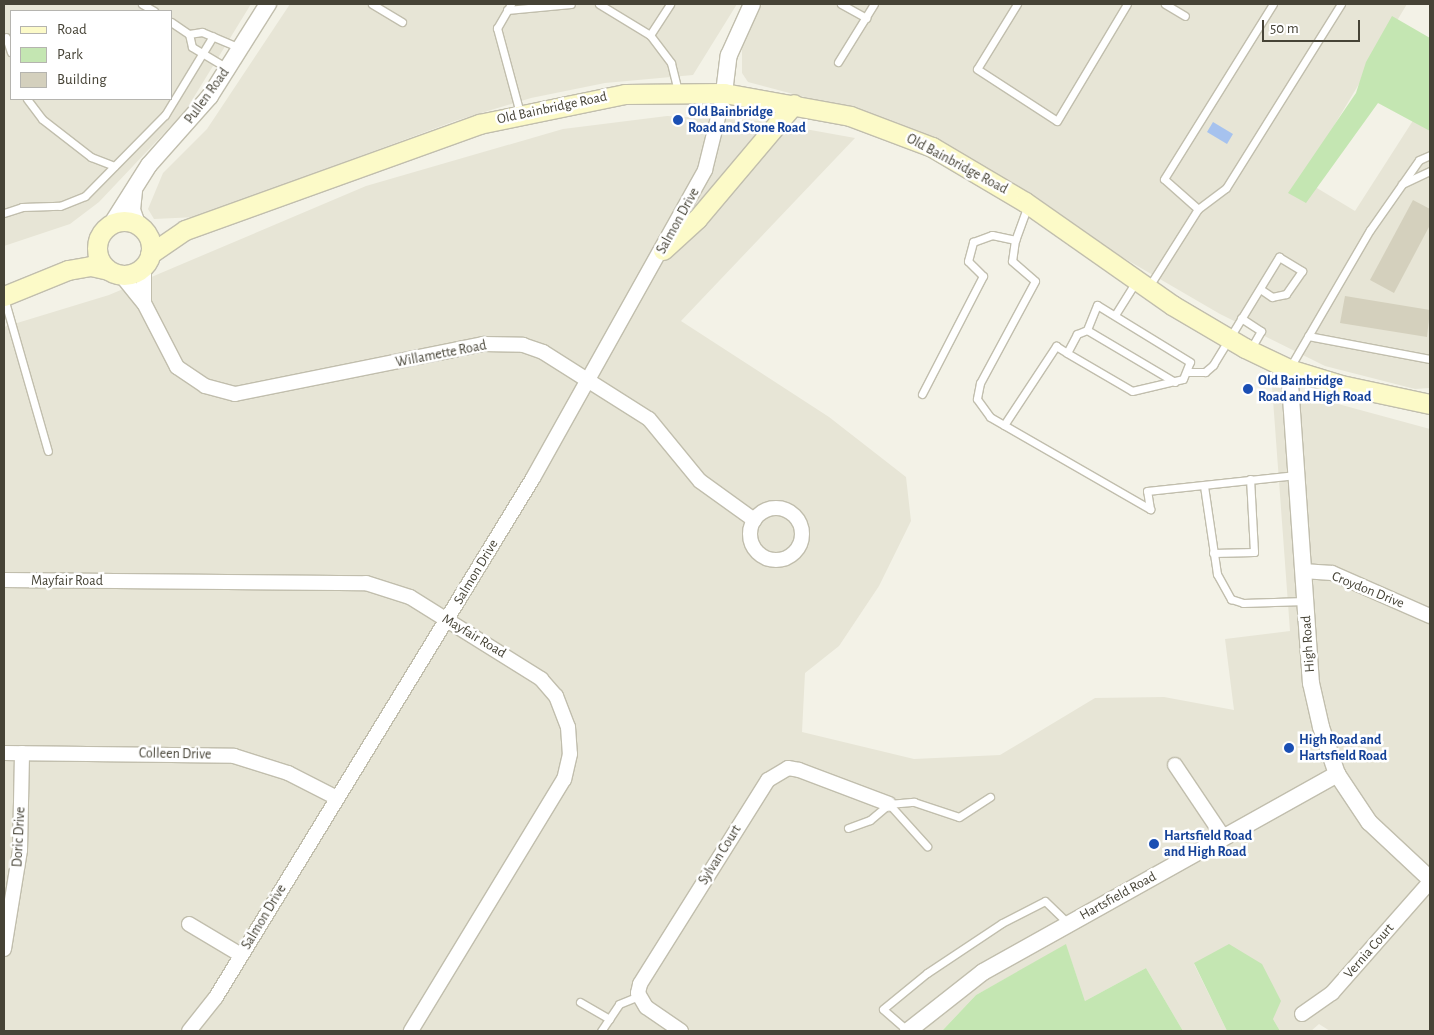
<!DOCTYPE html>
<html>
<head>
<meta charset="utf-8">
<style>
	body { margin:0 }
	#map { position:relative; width:1434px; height:1035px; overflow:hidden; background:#f3f2e7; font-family:"Alegreya Sans",sans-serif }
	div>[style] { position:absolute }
	.residential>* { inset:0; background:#e7e5d6 }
	.green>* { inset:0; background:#c4e6b2 }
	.water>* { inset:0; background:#a6c2ee }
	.building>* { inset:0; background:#d4d0bd }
	.roads { filter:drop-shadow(1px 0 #c1bead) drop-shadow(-1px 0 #c1bead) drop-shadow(0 1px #c1bead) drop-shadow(0 -1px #c1bead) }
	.service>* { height:7px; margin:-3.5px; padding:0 3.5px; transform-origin:3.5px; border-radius:3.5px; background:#fff }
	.minor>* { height:14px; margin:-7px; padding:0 7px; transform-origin:7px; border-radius:7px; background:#fff }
	.minor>.ring { margin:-7px; padding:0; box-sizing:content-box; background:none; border:14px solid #fff; border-radius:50% }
	.tertiary>* { height:16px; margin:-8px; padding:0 8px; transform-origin:8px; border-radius:8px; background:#fff }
	.secondary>* { height:19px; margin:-9.5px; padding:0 9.5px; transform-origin:9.5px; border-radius:9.5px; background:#fcfac8 }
	.secondary>.ring { margin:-9.5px; padding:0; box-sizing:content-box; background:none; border:19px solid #fcfac8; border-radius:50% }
	.dots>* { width:14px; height:14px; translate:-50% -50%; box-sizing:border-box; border:2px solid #fff; border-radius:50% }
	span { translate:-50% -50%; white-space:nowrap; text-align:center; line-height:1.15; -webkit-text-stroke:5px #fff; paint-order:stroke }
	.street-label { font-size:14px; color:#464336 }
	.transit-label { font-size:14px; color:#164399; font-weight:700 }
	.left { translate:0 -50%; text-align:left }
	.frame { position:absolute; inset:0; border:5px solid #464336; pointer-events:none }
	.legend { position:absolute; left:10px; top:10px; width:162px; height:90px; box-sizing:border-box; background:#fff; border:1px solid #b5b4af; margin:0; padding:6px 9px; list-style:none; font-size:15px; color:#464336 }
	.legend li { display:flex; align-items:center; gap:10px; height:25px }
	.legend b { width:25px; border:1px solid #b5b4af }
	.scale { position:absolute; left:1262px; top:20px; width:98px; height:22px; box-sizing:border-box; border:2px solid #464336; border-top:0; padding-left:6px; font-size:15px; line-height:18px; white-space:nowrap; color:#464336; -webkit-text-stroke:4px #fff; paint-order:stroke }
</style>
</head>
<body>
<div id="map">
	<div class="residential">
		<div style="clip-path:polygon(evenodd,4px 4px,251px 4px,186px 110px,99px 202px,70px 224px,4px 246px,4px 4px,11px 11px,171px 11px,171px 99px,11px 99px,11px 11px)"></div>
		<div style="clip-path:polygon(290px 4px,737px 4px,693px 75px,605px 83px,531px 98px,455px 121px,196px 217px,154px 219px,148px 209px,163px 173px,207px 129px)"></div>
		<div style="clip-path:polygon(762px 4px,1407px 4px,1302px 179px,1355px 211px,1430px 94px,1430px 388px,1415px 389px,1325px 366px,1220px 314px,1067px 225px,846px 108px,748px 82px,742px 73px,742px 45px)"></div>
		<div style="clip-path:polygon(667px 116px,761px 121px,855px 138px,681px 321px,829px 417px,906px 477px,911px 521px,879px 586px,839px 646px,805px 673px,802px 732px,914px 759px,1000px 755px,1095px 698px,1164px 697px,1234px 710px,1225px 639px,1290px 631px,1272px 386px,1430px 429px,1430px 1031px,1330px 1031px,1319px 1024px,1311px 1031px,1280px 1031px,1273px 1019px,1194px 964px,1227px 1031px,1183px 1031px,1146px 968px,1085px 1001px,1066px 945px,976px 995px,942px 1031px,4px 1031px,4px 327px,109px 295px,366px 186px,563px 129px)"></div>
	</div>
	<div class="green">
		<div style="clip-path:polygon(1392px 16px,1430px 38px,1430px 131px,1378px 103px,1306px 203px,1288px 193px,1356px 93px,1366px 62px)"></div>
		<div style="clip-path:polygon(1066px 944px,1085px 1001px,1146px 968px,1183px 1031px,942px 1031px,976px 995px)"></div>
		<div style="clip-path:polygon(1229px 944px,1262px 964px,1281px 1001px,1273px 1019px,1280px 1031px,1227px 1031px,1194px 963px)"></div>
	</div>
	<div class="water">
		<div style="clip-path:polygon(1213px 122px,1233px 134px,1227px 144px,1207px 132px)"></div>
	</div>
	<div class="building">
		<div style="clip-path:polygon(1413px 200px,1430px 209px,1430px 225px,1394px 293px,1370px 280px)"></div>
		<div style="clip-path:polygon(1345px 296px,1430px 310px,1427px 337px,1340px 323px)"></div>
	</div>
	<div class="roads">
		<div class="service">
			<div style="left:142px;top:4px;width:14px;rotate:30deg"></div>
			<div style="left:372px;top:4px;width:35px;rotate:31deg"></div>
			<div style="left:511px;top:4px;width:28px;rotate:120deg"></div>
			<div style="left:497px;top:28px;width:88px;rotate:74.9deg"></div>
			<div style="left:599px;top:4px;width:60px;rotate:31.3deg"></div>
			<div style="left:650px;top:35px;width:35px;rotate:53deg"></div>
			<div style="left:671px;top:63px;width:29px;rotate:76deg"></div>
			<div style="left:841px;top:4px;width:29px;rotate:29deg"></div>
			<div style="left:1017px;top:4px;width:76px;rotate:121.6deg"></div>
			<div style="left:977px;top:69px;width:95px;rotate:33deg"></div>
			<div style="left:1057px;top:121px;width:136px;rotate:-59.1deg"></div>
			<div style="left:1165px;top:4px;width:23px;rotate:31deg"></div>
			<div style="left:507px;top:10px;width:64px;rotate:-5.4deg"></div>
			<div style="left:171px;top:22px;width:22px;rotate:34deg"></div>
			<div style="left:189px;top:34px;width:13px;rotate:-9deg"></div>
			<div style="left:202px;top:32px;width:41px;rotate:22.8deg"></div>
			<div style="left:189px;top:34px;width:13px;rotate:77deg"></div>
			<div style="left:192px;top:47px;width:41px;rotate:31deg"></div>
			<div style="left:650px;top:35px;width:37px;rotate:-57deg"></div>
			<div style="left:6px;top:37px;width:16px;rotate:72deg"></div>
			<div style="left:838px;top:62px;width:68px;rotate:-58.2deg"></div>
			<div style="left:27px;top:99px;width:25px;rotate:53deg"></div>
			<div style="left:42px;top:119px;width:62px;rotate:37.8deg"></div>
			<div style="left:91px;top:157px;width:25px;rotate:21deg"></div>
			<div style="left:1402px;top:184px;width:31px;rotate:-25deg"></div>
			<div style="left:1028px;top:205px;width:37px;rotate:110deg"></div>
			<div style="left:1015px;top:240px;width:21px;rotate:98deg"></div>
			<div style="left:1012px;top:261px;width:30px;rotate:41deg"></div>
			<div style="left:1035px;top:281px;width:116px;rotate:118.3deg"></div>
			<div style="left:980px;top:383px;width:16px;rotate:101deg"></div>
			<div style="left:977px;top:399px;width:22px;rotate:54deg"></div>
			<div style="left:990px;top:417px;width:185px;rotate:29.9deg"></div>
			<div style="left:1198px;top:209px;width:45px;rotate:-138.6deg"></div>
			<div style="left:1164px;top:179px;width:206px;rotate:-58.1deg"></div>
			<div style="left:4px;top:213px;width:19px;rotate:-18deg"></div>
			<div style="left:22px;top:207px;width:38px;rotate:-2deg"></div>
			<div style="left:60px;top:206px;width:27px;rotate:-22deg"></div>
			<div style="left:85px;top:196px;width:114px;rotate:-45.4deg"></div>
			<div style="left:165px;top:115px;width:92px;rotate:-58.7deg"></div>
			<div style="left:1148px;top:288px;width:93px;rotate:-57.7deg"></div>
			<div style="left:1198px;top:209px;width:35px;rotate:-37deg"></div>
			<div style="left:1226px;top:188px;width:217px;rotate:-58deg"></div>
			<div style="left:4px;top:298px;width:159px;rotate:74deg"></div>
			<div style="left:1115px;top:315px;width:40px;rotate:-58deg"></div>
			<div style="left:1241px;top:318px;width:24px;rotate:33deg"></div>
			<div style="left:1261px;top:331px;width:22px;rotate:120deg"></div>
			<div style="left:1087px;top:330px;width:102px;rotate:30.6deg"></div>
			<div style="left:1308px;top:336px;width:124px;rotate:10.7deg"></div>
			<div style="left:1289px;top:369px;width:161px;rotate:-59.8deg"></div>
			<div style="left:1370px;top:230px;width:85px;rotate:-55deg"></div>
			<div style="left:1419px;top:160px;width:12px;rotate:-24deg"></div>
			<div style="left:1189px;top:372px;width:16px"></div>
			<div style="left:1205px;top:372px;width:11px;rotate:-41deg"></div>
			<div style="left:1213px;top:365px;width:127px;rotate:-58.6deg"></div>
			<div style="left:1279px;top:257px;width:27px;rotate:31deg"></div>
			<div style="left:1302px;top:271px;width:28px;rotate:125deg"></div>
			<div style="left:1286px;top:294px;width:14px;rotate:168deg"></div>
			<div style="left:1272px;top:297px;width:14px;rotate:-146deg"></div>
			<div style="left:922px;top:394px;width:133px;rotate:-62.7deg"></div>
			<div style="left:983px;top:276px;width:21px;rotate:-135deg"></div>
			<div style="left:968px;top:261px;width:20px;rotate:-75deg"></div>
			<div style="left:973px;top:242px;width:20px;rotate:-20deg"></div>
			<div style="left:992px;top:235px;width:24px;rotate:12deg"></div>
			<div style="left:1004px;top:425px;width:95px;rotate:-56.6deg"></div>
			<div style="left:1056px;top:346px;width:13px;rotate:32deg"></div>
			<div style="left:1067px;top:353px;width:75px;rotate:30.3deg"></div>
			<div style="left:1132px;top:391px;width:52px;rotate:-13.2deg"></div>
			<div style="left:1183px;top:379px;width:18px;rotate:-68deg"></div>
			<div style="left:1190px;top:362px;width:109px;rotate:-148.5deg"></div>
			<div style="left:1097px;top:305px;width:27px;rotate:112deg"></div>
			<div style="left:1087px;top:330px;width:11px;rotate:158deg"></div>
			<div style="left:1077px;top:334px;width:21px;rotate:118deg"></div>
			<div style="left:1204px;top:486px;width:89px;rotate:81.6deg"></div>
			<div style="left:1217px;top:574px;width:29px;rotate:61deg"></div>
			<div style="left:1231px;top:599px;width:13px;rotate:18deg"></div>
			<div style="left:1243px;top:603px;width:62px;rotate:-1.8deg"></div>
			<div style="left:1150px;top:509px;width:18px;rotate:-99deg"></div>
			<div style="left:1147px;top:491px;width:150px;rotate:-6.1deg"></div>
			<div style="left:1213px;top:553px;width:41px;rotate:-1.4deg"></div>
			<div style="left:1254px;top:552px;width:73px;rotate:-93.1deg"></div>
			<div style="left:889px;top:804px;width:57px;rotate:47.9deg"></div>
			<div style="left:848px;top:828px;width:23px;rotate:-20deg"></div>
			<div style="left:870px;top:820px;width:25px;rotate:-40deg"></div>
			<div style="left:889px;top:804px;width:25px;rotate:-5deg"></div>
			<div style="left:914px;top:802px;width:47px;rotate:18.4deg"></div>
			<div style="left:959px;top:817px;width:37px;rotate:-33deg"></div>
			<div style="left:580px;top:1002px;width:34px;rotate:30deg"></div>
			<div style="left:601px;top:1031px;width:32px;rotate:-56deg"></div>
			<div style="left:619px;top:1004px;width:22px;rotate:-22deg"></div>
			<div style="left:908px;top:1031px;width:33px;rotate:-139deg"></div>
			<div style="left:883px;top:1009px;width:57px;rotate:-39.3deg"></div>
			<div style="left:927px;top:973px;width:90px;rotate:-33.7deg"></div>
			<div style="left:1002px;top:923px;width:48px;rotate:-27.1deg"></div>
			<div style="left:1045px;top:901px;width:32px;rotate:44deg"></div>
		</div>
		<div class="minor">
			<div style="left:121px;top:275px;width:36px;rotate:51deg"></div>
			<div style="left:144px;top:303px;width:72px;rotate:62.7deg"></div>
			<div style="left:177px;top:367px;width:34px;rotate:34deg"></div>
			<div style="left:205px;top:386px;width:31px;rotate:15deg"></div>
			<div style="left:235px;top:394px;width:254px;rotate:-11.4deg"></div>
			<div style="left:484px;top:344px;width:39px;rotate:1deg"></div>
			<div style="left:523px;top:345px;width:21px;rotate:19deg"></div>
			<div style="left:543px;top:352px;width:125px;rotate:32.3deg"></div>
			<div style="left:649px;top:419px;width:80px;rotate:50.6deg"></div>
			<div style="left:700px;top:481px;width:67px;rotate:35.8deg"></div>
			<div style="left:144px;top:302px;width:36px;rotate:-90deg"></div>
			<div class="ring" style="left:750px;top:508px;width:38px;height:38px"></div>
			<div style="left:1303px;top:571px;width:29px;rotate:4deg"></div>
			<div style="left:1332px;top:573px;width:107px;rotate:23.7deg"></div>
			<div style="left:4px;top:580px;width:362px;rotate:0.5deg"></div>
			<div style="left:366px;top:583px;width:46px;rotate:17.7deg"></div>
			<div style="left:410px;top:597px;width:155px;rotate:32deg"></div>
			<div style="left:541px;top:679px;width:23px;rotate:49deg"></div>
			<div style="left:556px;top:696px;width:33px;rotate:69deg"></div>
			<div style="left:568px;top:727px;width:27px;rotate:86deg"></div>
			<div style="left:570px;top:754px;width:26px;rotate:103deg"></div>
			<div style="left:564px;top:779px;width:295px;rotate:121.3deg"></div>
			<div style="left:4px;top:753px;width:230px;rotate:0.7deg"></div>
			<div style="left:234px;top:756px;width:57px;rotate:17.5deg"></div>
			<div style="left:288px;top:773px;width:55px;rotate:27deg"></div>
			<div style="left:1175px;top:765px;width:88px;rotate:56.1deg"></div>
			<div style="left:189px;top:924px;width:61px;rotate:30.8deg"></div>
			<div style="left:4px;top:949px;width:100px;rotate:-80.8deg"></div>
			<div style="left:20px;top:850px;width:97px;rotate:-88.8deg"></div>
			<div style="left:1302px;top:1014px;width:37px;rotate:-35deg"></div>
			<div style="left:1332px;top:993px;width:148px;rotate:-48.6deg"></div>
			<div style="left:189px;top:1031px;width:43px;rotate:-51.5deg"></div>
			<div style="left:216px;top:997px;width:608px;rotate:-58.58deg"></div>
			<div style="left:533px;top:478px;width:353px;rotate:-60.8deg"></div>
			<div style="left:705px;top:170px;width:79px;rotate:-76.1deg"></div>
			<div style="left:681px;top:1031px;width:42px;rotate:-145.6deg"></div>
			<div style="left:646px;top:1007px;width:16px;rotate:-120deg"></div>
			<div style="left:638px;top:993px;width:9px;rotate:-77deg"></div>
			<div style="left:640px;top:984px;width:241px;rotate:-57.9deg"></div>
			<div style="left:768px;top:780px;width:23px;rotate:-31deg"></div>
			<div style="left:788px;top:768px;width:11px;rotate:10deg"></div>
			<div style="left:799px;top:770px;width:96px;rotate:20.7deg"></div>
		</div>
		<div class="tertiary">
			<div style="left:724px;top:93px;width:38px;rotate:-83deg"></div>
			<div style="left:729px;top:55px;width:56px;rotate:-65.7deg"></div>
			<div style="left:134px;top:191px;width:19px;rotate:96deg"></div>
			<div style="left:132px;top:210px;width:15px;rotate:70deg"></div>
			<div style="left:111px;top:225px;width:71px;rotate:-57.7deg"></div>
			<div style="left:149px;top:165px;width:92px;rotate:-48.5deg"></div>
			<div style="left:210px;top:96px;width:109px;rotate:-57.8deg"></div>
			<div style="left:1289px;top:369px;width:315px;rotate:86deg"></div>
			<div style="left:1311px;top:683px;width:45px;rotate:77.2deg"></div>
			<div style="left:1321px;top:727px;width:50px;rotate:71.2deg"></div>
			<div style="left:1337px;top:774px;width:58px;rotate:56.3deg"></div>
			<div style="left:1369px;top:822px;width:83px;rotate:43.1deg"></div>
			<div style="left:908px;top:1031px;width:95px;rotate:-38.2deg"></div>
			<div style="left:983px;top:972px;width:406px;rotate:-29.2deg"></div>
		</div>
		<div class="secondary">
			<div class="ring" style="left:97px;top:221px;width:35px;height:35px"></div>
			<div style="left:663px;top:250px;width:46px;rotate:-42.4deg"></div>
			<div style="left:697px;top:219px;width:150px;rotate:-49.9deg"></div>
			<div style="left:150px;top:254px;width:42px;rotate:-34.4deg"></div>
			<div style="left:185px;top:230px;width:313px;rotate:-19.8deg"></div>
			<div style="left:479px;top:124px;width:149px;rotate:-11.6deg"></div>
			<div style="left:625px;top:94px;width:99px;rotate:-0.6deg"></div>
			<div style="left:724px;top:93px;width:128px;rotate:10.3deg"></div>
			<div style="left:850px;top:116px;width:88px;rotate:20.7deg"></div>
			<div style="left:932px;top:147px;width:108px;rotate:30.6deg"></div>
			<div style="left:1025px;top:202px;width:179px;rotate:35deg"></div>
			<div style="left:1172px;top:305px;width:85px;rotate:30.5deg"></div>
			<div style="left:1245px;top:348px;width:49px;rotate:25.5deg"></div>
			<div style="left:1289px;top:369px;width:54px;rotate:17.1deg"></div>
			<div style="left:1341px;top:385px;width:91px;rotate:12.1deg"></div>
			<div style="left:4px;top:296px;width:69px;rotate:-22.1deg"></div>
			<div style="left:68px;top:270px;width:23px;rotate:-10deg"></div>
			<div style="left:91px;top:266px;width:17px;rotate:13deg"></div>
		</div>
	</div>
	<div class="dots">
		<div style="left:678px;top:120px;background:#1a4fb4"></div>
		<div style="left:1248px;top:389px;background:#1a4fb4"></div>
		<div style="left:1289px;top:748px;background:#1a4fb4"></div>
		<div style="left:1154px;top:844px;background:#1a4fb4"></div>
	</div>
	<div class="street-label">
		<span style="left:207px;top:96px;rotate:-54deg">Pullen Road</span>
		<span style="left:552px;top:108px;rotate:-12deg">Old Bainbridge Road</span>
		<span style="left:957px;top:164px;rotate:28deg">Old Bainbridge Road</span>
		<span style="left:678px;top:221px;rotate:-61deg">Salmon Drive</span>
		<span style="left:441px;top:354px;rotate:-11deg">Willamette Road</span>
		<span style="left:476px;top:572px;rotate:-59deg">Salmon Drive</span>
		<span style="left:67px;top:581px">Mayfair Road</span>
		<span style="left:1368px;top:590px;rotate:22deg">Croydon Drive</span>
		<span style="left:474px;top:636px;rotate:31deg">Mayfair Road</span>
		<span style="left:1308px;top:644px;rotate:-94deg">High Road</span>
		<span style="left:175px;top:754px;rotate:1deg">Colleen Drive</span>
		<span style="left:19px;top:837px;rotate:-87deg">Doric Drive</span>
		<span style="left:720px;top:855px;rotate:-58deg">Sylvan Court</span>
		<span style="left:1118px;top:896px;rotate:-29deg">Hartsfield Road</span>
		<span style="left:264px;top:917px;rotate:-59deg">Salmon Drive</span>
		<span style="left:1369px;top:951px;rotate:-49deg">Vernia Court</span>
	</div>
	<div class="transit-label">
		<span class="left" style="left:688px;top:120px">Old Bainbridge<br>Road and Stone Road</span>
		<span class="left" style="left:1258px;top:389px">Old Bainbridge<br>Road and High Road</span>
		<span class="left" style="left:1299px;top:748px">High Road and<br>Hartsfield Road</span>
		<span class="left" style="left:1164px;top:844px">Hartsfield Road<br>and High Road</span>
	</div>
	<div class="frame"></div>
	<ul class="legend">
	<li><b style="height:6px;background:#fcfac8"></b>Road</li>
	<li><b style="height:14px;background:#c4e6b2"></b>Park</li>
	<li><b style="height:14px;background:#d4d0bd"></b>Building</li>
	</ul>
	<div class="scale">50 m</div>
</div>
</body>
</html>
